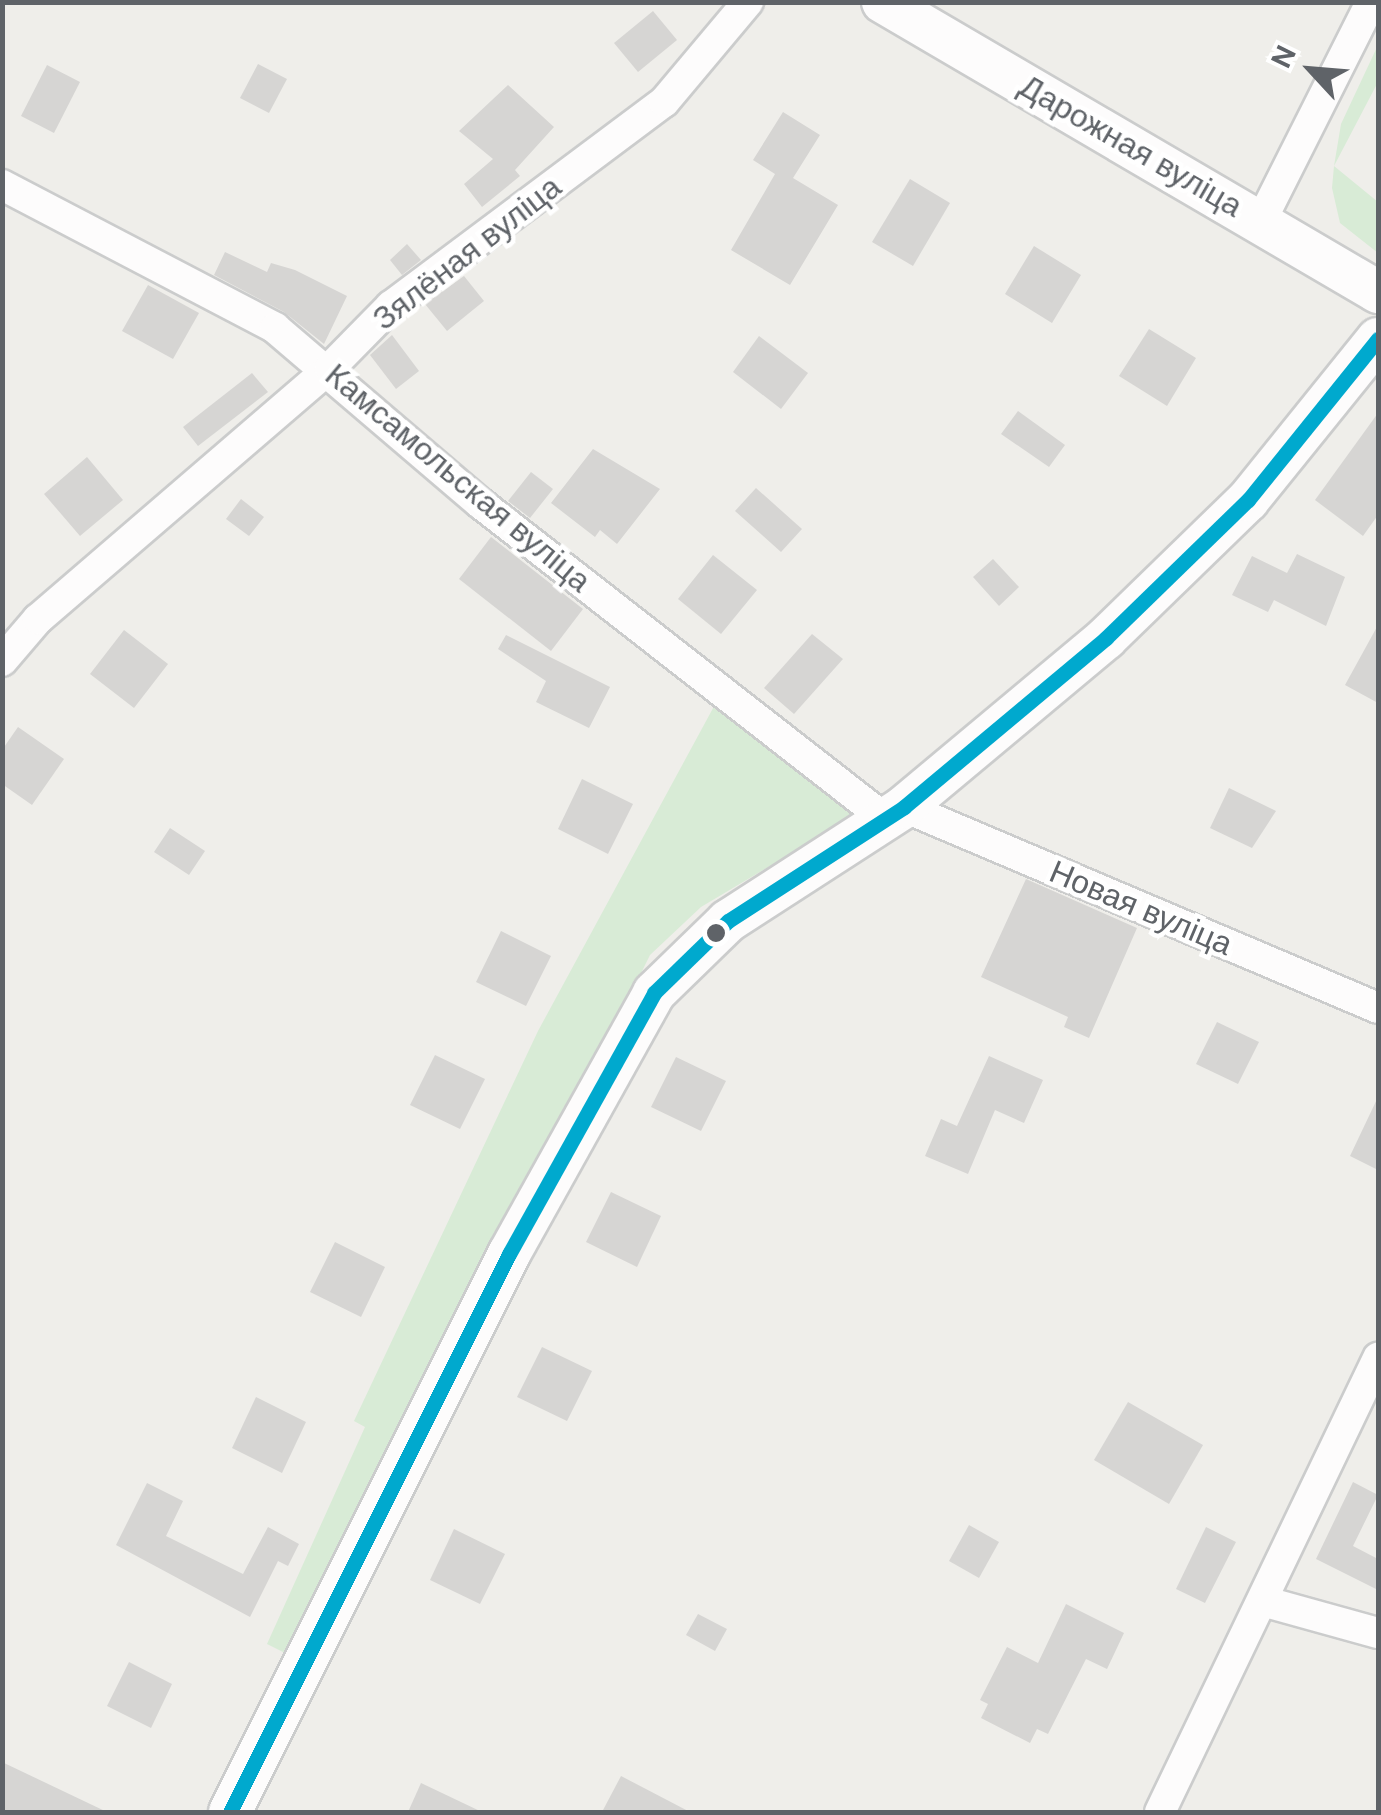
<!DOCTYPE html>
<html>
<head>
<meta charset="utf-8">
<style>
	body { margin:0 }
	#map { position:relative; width:1381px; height:1815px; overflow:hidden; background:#efeeea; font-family:"DM Sans",sans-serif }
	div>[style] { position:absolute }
	.green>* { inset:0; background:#d8ebd6 }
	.building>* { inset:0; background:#d6d5d3 }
	.roads { filter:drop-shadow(2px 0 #cbcccc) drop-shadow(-2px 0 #cbcccc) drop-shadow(0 2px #cbcccc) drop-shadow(0 -2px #cbcccc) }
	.street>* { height:30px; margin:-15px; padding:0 15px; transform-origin:15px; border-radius:15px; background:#fdfcfc }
	.secondary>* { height:42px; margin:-21px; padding:0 21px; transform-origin:21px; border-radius:21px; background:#fdfcfc }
	.bus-1>* { height:15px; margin:-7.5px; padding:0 7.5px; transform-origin:7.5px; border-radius:7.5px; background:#00a9ce }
	.dots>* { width:28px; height:28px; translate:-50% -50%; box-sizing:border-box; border:5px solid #fff; border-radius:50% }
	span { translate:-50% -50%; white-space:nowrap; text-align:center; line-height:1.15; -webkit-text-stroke:9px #fff; paint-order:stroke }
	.street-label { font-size:32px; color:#5f6368 }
	.frame { position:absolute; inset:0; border:5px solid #5f6368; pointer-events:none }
	.north { position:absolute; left:1261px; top:20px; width:100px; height:100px; -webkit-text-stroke:8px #fff; paint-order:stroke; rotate:296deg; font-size:28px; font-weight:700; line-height:40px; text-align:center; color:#5f6368 }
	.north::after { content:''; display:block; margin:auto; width:35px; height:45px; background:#5f6368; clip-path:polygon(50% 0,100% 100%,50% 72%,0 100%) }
</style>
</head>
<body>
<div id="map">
	<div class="green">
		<div style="clip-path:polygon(1378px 45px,1378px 82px,1334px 166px,1378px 202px,1378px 253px,1340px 223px,1332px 188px,1334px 166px,1341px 124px)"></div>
		<div style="clip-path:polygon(718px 699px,853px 809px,852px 817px,701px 907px,650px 955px,301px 1661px,267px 1644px,365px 1427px,354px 1421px,538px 1031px)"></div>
	</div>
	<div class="building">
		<div style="clip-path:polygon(653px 11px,677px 40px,638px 72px,614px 43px)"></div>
		<div style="clip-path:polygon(258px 64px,287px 79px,269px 113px,240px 98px)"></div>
		<div style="clip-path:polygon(47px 65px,80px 82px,54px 133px,21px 116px)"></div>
		<div style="clip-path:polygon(508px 85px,554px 127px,515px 170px,520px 176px,482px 207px,464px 184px,493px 159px,459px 131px)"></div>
		<div style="clip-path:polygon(783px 112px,820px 135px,793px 178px,838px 205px,790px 285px,731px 250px,775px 174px,753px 160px)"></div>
		<div style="clip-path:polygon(910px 179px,950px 203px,913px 266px,872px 242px)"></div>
		<div style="clip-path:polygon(407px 244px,421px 260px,402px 275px,390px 260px)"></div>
		<div style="clip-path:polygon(1034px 246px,1081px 275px,1052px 323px,1005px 294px)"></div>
		<div style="clip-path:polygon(225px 252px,267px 272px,271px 263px,295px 270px,347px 296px,324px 344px,284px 312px,214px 275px)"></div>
		<div style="clip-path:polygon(464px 276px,484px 301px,447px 331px,425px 304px)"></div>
		<div style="clip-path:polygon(148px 285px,199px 313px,173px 359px,122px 331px)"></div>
		<div style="clip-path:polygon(1149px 329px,1196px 358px,1167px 406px,1119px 376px)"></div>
		<div style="clip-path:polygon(392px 335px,419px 371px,396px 389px,370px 355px)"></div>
		<div style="clip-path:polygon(759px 336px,808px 373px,781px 409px,733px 372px)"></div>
		<div style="clip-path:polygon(252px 373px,268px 392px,198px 446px,183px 427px)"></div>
		<div style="clip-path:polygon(1018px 411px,1065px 445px,1049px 467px,1001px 434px)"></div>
		<div style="clip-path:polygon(1378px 413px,1378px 515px,1363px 536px,1315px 500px)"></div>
		<div style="clip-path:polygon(593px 449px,660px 489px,617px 544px,600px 530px,595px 537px,551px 503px)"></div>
		<div style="clip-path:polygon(87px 457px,123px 500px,80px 536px,44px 494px)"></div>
		<div style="clip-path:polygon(531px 472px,553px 489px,530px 518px,508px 501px)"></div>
		<div style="clip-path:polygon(756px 488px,802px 529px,781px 552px,735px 511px)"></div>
		<div style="clip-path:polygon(241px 499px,264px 517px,249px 536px,226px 519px)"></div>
		<div style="clip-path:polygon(491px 537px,583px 609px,551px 651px,459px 579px)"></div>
		<div style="clip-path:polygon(1297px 554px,1345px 577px,1326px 626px,1274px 600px,1268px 612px,1232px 595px,1252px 556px,1287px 573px)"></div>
		<div style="clip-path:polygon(713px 555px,757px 590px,721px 634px,678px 599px)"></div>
		<div style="clip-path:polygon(993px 559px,1019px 587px,999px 606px,973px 577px)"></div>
		<div style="clip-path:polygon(1378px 625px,1378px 703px,1345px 685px)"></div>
		<div style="clip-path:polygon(124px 630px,168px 664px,134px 708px,90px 674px)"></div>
		<div style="clip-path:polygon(812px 634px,843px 659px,794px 714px,764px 688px)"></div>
		<div style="clip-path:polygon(506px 635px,610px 687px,589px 728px,536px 702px,546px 681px,498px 649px)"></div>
		<div style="clip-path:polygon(18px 727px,64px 759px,32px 805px,2px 784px,2px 750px)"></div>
		<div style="clip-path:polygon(582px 779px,633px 804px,608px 854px,558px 829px)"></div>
		<div style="clip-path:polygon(1229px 788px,1276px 811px,1252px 848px,1210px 828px)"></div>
		<div style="clip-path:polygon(170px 828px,205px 851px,189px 875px,154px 852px)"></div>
		<div style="clip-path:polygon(1026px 879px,1137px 928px,1089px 1038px,1064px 1027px,1068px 1017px,981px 977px)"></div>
		<div style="clip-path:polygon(501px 931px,551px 956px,526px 1006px,476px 982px)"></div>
		<div style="clip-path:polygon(1217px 1022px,1259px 1042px,1238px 1084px,1196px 1064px)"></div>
		<div style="clip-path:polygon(435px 1055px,485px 1079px,460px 1129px,410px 1105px)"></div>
		<div style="clip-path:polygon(989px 1056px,1043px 1080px,1024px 1123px,995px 1110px,968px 1174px,925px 1156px,941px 1119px,957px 1126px)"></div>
		<div style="clip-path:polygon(676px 1057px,726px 1081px,701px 1131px,651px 1107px)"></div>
		<div style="clip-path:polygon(1378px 1097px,1378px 1170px,1350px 1156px)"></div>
		<div style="clip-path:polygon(611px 1192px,661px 1216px,637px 1267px,586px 1242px)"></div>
		<div style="clip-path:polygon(335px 1242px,385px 1267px,361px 1317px,310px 1292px)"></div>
		<div style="clip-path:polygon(542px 1347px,592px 1371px,567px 1421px,517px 1397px)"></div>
		<div style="clip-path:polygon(256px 1397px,306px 1422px,282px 1473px,232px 1448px)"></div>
		<div style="clip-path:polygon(1128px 1402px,1203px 1445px,1169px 1504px,1094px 1460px)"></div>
		<div style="clip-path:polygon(1353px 1482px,1378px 1495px,1353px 1546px,1378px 1559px,1378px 1590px,1316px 1559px)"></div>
		<div style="clip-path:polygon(147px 1483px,183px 1501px,166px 1536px,243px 1574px,268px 1527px,299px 1544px,288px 1566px,278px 1561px,250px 1617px,116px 1545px)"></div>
		<div style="clip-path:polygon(969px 1525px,999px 1542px,979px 1578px,949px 1561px)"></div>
		<div style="clip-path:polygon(1206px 1527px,1236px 1542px,1205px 1603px,1176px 1589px)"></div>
		<div style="clip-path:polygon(454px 1529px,505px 1554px,480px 1604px,430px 1580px)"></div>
		<div style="clip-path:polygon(1066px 1604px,1124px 1633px,1107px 1669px,1086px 1659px,1048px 1734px,1037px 1729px,1030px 1743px,981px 1718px,988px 1704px,980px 1700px,1007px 1647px,1038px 1663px)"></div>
		<div style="clip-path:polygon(698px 1614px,727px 1629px,715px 1651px,686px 1635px)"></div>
		<div style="clip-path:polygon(129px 1662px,172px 1684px,151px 1728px,107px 1706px)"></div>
		<div style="clip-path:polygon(2px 1762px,107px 1812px,2px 1812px)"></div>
		<div style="clip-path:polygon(621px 1776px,690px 1812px,602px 1812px)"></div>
		<div style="clip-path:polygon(421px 1783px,482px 1812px,408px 1812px)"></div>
	</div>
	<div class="roads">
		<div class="street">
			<div style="left:2px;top:185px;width:308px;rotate:27.6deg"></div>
			<div style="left:275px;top:328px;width:270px;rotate:40.5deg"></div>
			<div style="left:480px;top:503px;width:512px;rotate:37.94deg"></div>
			<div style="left:1261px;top:221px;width:245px;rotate:-63.3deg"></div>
			<div style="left:2px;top:661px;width:55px;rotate:-49.4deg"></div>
			<div style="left:38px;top:619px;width:385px;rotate:-40.7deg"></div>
			<div style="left:330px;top:368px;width:87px;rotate:-45.5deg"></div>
			<div style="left:391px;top:306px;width:341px;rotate:-36.8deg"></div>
			<div style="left:664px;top:102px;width:131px;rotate:-50deg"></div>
			<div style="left:904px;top:807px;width:515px;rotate:22.98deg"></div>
			<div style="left:1266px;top:1602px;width:116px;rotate:15.5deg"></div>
			<div style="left:1160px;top:1812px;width:504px;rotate:-64.35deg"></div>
		</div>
		<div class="secondary">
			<div style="left:883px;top:2px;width:574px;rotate:30.36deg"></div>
			<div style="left:230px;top:1812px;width:624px;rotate:-63.43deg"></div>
			<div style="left:509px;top:1254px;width:299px;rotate:-60.9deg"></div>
			<div style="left:654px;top:993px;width:103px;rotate:-44.2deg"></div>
			<div style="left:728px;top:921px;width:210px;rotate:-32.9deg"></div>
			<div style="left:904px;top:807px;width:263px;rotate:-39.9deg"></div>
			<div style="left:1106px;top:638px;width:198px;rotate:-44.2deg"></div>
			<div style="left:1248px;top:500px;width:207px;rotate:-51.1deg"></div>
		</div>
	</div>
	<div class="bus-1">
		<div style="left:230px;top:1812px;width:624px;rotate:-63.43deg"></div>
		<div style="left:509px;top:1254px;width:299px;rotate:-60.9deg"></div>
		<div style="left:654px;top:993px;width:103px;rotate:-44.2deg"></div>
		<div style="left:728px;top:921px;width:210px;rotate:-32.9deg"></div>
		<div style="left:904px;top:807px;width:263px;rotate:-39.9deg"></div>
		<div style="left:1106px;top:638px;width:198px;rotate:-44.2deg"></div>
		<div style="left:1248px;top:500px;width:207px;rotate:-51.1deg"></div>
	</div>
	<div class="dots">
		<div style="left:716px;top:933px;background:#5f6368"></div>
	</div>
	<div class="street-label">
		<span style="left:1131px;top:146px;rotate:30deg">Дарожная вуліца</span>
		<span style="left:467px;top:253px;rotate:-38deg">Зялёная вуліца</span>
		<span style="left:458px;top:478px;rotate:40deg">Камсамольская вуліца</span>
		<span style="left:1141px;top:908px;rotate:23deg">Новая вуліца</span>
	</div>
	<div class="frame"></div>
	<div class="north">N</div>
</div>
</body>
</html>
